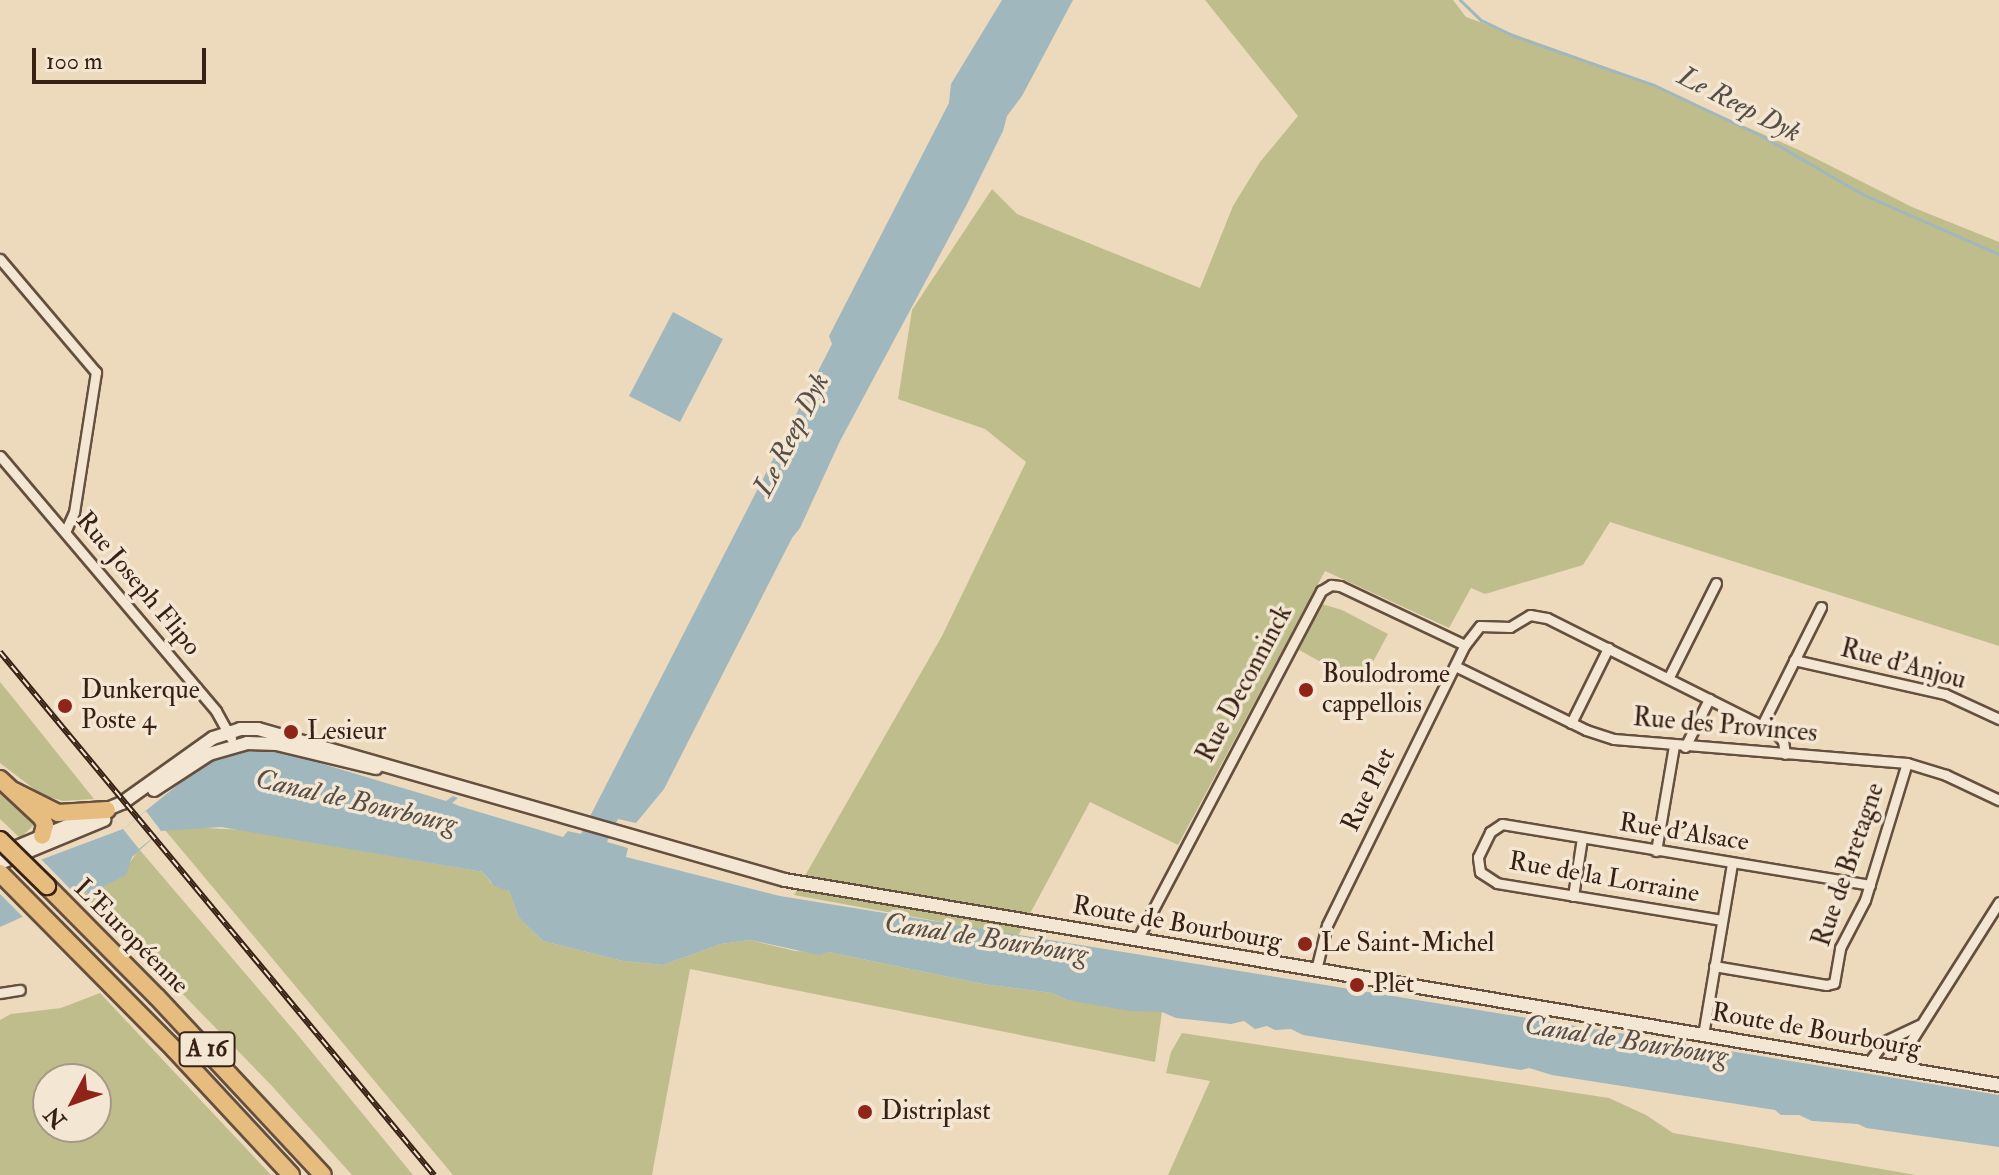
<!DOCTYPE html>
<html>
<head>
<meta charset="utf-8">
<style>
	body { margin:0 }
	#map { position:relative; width:1999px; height:1175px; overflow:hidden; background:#eddabd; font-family:"IM FELL Double Pica",serif }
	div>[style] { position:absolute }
	.green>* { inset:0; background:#c0bd8c }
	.water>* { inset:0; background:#9fb7bd }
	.pier>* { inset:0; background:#eddabd }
	.stream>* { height:3px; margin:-1.5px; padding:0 1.5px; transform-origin:1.5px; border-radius:1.5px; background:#9fb7bd }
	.roads { filter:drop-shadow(2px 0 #654f3e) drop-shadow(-2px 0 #654f3e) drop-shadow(0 2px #654f3e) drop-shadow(0 -2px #654f3e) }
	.minor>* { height:9px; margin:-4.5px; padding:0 4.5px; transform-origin:4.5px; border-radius:4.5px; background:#f3e7d4 }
	.secondary>* { height:12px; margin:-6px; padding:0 6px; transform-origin:6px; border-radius:6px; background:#f3e7d4 }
	.motorway>* { height:16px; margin:-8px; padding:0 8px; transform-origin:8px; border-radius:8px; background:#e6bd7e }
	.rail>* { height:6px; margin-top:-3px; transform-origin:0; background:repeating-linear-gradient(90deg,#f3e7d4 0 9px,#382114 0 18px); box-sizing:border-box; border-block:2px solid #382114 }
	.bridges { filter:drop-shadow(2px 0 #382114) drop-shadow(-2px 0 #382114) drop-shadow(0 2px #382114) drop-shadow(0 -2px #382114) }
	.motorway-bridge>* { height:16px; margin:-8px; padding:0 8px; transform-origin:8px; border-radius:8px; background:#e6bd7e }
	.dots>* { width:22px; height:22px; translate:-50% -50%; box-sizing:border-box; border:4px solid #f3e7d4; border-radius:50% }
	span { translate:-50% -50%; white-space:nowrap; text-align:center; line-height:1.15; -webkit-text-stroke:7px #f3e7d4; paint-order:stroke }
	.shield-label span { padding:2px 6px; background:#f3e7d4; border:2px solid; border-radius:6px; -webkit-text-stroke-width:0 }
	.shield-label { font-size:24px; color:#382114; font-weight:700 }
	.street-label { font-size:26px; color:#382114 }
	.poi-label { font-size:26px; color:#382114 }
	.left { translate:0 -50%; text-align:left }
	.water-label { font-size:28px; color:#574e47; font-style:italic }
	.north { position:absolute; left:32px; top:1063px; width:80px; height:80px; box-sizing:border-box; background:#f3e7d4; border:2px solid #a89887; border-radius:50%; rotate:229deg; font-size:22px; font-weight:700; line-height:32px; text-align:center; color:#382114 }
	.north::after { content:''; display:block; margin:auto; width:28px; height:36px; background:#8f2418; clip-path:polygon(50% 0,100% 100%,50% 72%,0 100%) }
	.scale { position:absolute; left:32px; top:48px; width:174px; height:36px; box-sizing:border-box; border:4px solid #382114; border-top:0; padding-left:10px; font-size:24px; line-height:28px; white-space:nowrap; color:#382114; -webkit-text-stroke:6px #f3e7d4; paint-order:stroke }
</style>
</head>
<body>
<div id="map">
	<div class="green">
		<div style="clip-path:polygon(1205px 0,1453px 0,1466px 17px,1633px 77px,1799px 150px,1912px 207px,1999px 242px,1999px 646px,1610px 522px,1583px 565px,1485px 594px,1471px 588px,1449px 628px,1325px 571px,1178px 845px,1090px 802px,1018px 936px,794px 895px,942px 636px,1026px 462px,985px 429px,898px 399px,912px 310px,992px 189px,1017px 214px,1200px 288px,1233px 206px,1260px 162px,1298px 116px)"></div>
		<div style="clip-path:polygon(1322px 604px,1342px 610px,1388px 634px,1361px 684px,1299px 650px)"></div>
		<div style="clip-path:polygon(0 682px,18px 704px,94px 799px,63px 801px,42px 795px,0 763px)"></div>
		<div style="clip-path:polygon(0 790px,36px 823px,20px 838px,0 819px)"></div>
		<div style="clip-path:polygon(188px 827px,244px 830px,483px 872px,491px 883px,509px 891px,519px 918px,543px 941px,623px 961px,663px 965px,721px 944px,750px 940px,795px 951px,828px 952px,983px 984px,1052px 993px,1067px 1000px,1162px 1012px,1155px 1062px,690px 969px,652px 1175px,453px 1175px,165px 830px)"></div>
		<div style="clip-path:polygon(139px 849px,297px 1034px,413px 1175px,352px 1175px,271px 1085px,171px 982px,75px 894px,127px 867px)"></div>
		<div style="clip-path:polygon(evenodd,100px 993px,271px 1175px,0 1175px,0 1020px,11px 1014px,61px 1008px,100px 993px,48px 1079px,96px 1079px,96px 1127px,48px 1127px,48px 1079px)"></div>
		<div style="clip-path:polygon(1182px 1033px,1609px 1098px,1646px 1115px,1673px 1133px,1916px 1175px,1168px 1175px,1210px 1081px,1166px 1073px,1171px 1052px)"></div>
	</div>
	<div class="water">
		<div style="clip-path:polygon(1002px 0,1073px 0,1022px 96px,1007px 116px,1003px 131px,966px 206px,840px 441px,800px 528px,792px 538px,664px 789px,636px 823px,618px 819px,607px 842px,628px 848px,626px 857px,780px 896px,1999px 1095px,1999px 1147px,1866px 1128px,1858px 1124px,1812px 1121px,1799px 1115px,1781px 1115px,1775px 1110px,1552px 1075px,1529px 1068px,1521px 1070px,1303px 1035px,1291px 1029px,1275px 1030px,1267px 1026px,1255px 1029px,1244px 1021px,1231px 1024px,1176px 1018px,1162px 1012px,1130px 1011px,1067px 1000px,1052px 993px,983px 984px,828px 952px,819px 955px,750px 940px,721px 944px,663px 965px,623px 961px,543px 941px,519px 918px,509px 891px,494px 886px,483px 872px,221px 827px,161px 831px,132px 857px,126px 875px,89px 894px,83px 890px,0 927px,0 875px,123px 829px,205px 763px,248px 749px,273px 749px,446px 801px,453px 796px,458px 798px,452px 803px,459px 806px,563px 837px,568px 831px,581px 834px,832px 344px,829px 336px,949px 103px,951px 84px)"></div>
		<div style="clip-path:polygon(673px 312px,723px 339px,680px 422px,629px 396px)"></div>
	</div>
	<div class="pier">
		<div style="clip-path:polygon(146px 811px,161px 831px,139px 849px,123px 829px)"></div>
		<div style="clip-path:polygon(38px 856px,78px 897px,26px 920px,0 894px,0 871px)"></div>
	</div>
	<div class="stream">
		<div style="left:1460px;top:0;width:29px;rotate:44deg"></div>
		<div style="left:1481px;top:20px;width:37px;rotate:26deg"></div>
		<div style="left:1514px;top:36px;width:148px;rotate:19.3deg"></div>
		<div style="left:1654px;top:85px;width:117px;rotate:25.3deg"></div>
		<div style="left:1760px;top:135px;width:118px;rotate:30deg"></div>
		<div style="left:1862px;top:194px;width:150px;rotate:23.7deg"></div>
	</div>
	<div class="roads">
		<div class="minor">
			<div style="left:0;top:259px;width:148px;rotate:49.7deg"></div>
			<div style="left:96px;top:372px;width:142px;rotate:98.9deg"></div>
			<div style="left:74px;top:512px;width:22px;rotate:114deg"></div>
			<div style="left:0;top:456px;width:334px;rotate:49.7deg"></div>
			<div style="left:216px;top:711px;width:31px;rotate:61deg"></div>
			<div style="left:1794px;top:660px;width:155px;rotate:12.7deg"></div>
			<div style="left:1945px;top:694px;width:60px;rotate:24.8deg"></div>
			<div style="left:1455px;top:666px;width:146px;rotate:26deg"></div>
			<div style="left:1586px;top:730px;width:29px;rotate:18deg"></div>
			<div style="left:1614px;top:739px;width:294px;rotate:4.7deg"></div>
			<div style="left:1907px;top:763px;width:41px;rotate:17.1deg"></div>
			<div style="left:1946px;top:775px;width:59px;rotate:25.3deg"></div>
			<div style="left:1669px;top:677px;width:105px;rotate:-63.4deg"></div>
			<div style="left:1571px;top:723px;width:84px;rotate:-63.7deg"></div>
			<div style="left:1762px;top:725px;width:132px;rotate:-63.4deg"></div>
			<div style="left:1685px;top:747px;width:54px;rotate:-63.4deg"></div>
			<div style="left:1656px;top:851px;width:107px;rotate:-80.3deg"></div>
			<div style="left:1573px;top:896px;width:59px;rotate:-81.2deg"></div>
			<div style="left:1722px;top:920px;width:228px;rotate:-170.7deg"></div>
			<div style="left:1497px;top:883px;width:20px;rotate:-147deg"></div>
			<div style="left:1480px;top:872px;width:15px;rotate:-98deg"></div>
			<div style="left:1478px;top:857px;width:28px;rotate:-64deg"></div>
			<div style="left:1490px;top:832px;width:14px;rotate:-34deg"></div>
			<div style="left:1502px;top:824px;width:373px;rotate:9.4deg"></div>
			<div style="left:1137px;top:940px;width:395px;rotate:-62.2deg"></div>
			<div style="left:1321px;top:591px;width:12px;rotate:-31deg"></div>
			<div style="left:1331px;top:585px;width:9px;rotate:6deg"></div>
			<div style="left:1340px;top:586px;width:138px;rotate:25.3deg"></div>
			<div style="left:1714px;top:966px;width:114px;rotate:9.6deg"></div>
			<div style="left:1826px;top:985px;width:8px;rotate:-14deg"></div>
			<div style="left:1834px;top:983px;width:36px;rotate:-80deg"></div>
			<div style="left:1840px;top:948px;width:54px;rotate:-62.5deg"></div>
			<div style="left:1865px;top:900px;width:143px;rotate:-73deg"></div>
			<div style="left:1316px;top:970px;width:46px;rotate:-76.3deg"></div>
			<div style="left:1327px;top:925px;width:312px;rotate:-63.8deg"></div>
			<div style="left:1465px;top:645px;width:24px;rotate:-52deg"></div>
			<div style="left:1480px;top:626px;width:30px;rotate:2deg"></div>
			<div style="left:1510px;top:627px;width:23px;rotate:-31deg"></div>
			<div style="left:1530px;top:615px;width:17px;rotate:10deg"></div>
			<div style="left:1547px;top:618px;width:255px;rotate:26.6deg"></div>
			<div style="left:1775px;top:732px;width:12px;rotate:48deg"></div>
			<div style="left:1783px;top:741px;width:13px;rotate:81deg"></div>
			<div style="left:0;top:993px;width:20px;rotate:-9deg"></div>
			<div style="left:1703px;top:1035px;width:174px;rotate:-80.4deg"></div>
			<div style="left:1869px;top:1062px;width:26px;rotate:-53deg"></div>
			<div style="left:1885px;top:1041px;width:38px;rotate:-25deg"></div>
			<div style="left:1898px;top:1068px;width:14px;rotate:-73deg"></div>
			<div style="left:1902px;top:1055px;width:181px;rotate:-57.6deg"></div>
		</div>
		<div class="secondary">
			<div style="left:154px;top:790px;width:66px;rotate:-33.2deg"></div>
			<div style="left:209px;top:754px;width:40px;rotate:-16deg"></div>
			<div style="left:247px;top:743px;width:30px;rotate:2deg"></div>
			<div style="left:277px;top:744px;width:102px;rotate:13.6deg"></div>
			<div style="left:0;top:854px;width:132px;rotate:-22.7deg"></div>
			<div style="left:122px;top:803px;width:112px;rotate:-35.5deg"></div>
			<div style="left:213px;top:738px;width:28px;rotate:-18deg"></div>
			<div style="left:240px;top:729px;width:18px"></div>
			<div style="left:258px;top:729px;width:548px;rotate:15.99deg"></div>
			<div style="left:785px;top:880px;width:1231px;rotate:9.58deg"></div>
			<div style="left:0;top:863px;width:113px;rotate:-22.5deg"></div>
		</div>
		<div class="motorway">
			<div style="left:0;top:779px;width:57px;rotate:42.9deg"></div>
			<div style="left:42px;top:818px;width:8px;rotate:67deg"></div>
			<div style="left:45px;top:825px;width:11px;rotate:105deg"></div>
			<div style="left:14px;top:791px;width:49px;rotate:26.6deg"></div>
			<div style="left:58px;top:813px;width:49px;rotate:-3.5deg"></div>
			<div style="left:0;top:873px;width:247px;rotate:45.3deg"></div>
			<div style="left:174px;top:1049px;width:172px;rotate:47.1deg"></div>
			<div style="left:47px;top:886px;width:156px;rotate:45.3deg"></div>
			<div style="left:157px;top:997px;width:243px;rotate:47deg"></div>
		</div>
	</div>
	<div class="rail">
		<div style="left:0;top:652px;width:680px;rotate:50.31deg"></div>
	</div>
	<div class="bridges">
		<div class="motorway-bridge">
			<div style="left:0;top:840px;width:66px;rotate:44.4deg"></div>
		</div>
	</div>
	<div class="dots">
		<div style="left:1306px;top:690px;background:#8f2418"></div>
		<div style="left:65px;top:706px;background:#8f2418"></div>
		<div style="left:291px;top:732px;background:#8f2418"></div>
		<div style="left:1305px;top:944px;background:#8f2418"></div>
		<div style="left:1357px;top:985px;background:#8f2418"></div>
		<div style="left:865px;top:1112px;background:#8f2418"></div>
	</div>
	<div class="shield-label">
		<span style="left:207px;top:1049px">A 16</span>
	</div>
	<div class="street-label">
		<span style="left:138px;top:584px;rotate:50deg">Rue Joseph Flipo</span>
		<span style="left:1903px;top:665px;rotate:15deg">Rue d'Anjou</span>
		<span style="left:1245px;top:684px;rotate:-62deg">Rue Deconninck</span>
		<span style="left:1725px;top:726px;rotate:5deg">Rue des Provinces</span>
		<span style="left:1369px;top:790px;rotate:-64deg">Rue Plet</span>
		<span style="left:1684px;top:833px;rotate:9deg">Rue d'Alsace</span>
		<span style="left:1849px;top:865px;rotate:-71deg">Rue de Bretagne</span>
		<span style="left:1604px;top:878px;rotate:10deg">Rue de la Lorraine</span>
		<span style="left:1177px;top:924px;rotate:10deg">Route de Bourbourg</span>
		<span style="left:131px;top:937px;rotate:45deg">L'Européenne</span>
		<span style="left:1816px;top:1031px;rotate:10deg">Route de Bourbourg</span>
	</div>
	<div class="poi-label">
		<span class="left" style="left:1322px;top:690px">Boulodrome<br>cappellois</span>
		<span class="left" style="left:81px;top:706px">Dunkerque<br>Poste 4</span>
		<span class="left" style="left:307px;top:732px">Lesieur</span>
		<span class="left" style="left:1321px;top:944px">Le Saint-Michel</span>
		<span class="left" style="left:1373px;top:985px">Plet</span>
		<span class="left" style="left:881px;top:1112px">Distriplast</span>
	</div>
	<div class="water-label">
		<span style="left:1739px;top:105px;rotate:27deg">Le Reep Dyk</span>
		<span style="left:792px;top:435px;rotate:-63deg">Le Reep Dyk</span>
		<span style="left:356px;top:802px;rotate:13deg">Canal de Bourbourg</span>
		<span style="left:986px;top:939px;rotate:9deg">Canal de Bourbourg</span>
		<span style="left:1626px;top:1041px;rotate:9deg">Canal de Bourbourg</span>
	</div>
	<div class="north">N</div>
	<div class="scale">100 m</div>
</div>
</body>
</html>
